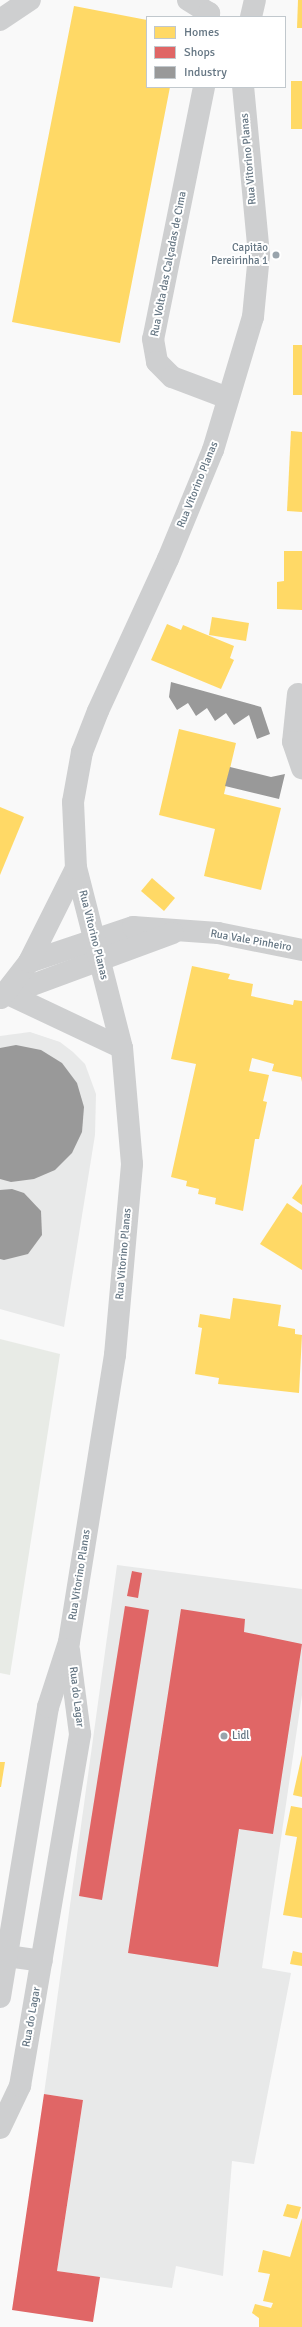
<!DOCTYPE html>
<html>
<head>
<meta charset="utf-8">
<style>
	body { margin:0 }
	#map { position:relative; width:302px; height:2327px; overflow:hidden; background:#f9f9f9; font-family:Signika,sans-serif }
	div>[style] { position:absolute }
	.built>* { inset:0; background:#e8e9e9 }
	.green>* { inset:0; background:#e8ebe6 }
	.homes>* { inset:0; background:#ffd966 }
	.shops>* { inset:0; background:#e06666 }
	.industry>* { inset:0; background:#999 }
	.minor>* { height:22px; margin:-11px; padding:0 11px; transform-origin:11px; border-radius:11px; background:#cecfd0 }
	.tertiary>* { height:22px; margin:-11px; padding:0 11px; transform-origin:11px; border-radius:11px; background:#cecfd0 }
	.dots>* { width:11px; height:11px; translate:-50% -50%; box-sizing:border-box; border:2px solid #fff; border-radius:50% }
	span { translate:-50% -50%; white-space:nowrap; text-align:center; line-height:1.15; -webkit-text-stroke:4px #fff; paint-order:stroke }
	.street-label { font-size:11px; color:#657683 }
	.poi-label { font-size:11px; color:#657683 }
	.right { translate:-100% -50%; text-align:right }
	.left { translate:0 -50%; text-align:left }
	.legend { position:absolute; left:146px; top:16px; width:140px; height:72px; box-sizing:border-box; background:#fff; border:1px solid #c1c8cd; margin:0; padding:5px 7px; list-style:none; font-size:12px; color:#657683 }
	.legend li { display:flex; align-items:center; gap:8px; height:20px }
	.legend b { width:20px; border:1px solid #c1c8cd }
</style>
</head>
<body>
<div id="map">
	<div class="built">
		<div style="clip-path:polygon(30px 1032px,60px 1042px,73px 1052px,85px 1064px,96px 1094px,95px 1135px,64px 1327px,0 1309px,0 1036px)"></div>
		<div style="clip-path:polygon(117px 1565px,302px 1589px,302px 1695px,262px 1968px,291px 1973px,254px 2164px,232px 2161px,223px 2276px,176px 2266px,172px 2288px,57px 2271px,83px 2100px,44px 2094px)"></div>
	</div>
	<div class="green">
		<div style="clip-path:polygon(0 1339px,60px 1354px,10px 1675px,0 1673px)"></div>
	</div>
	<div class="homes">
		<div style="clip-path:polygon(298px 0,302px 0,302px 28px,297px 28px)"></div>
		<div style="clip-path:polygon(74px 6px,147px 20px,147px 87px,170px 87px,120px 343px,12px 322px)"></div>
		<div style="clip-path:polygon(291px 81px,302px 81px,302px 129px,291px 129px)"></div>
		<div style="clip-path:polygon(293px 345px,302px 345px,302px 395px,293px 395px)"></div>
		<div style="clip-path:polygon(291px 431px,302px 432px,302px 512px,287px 511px)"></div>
		<div style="clip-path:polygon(284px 551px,302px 551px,302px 610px,277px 609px,277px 582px,284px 581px)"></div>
		<div style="clip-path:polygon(212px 617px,249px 623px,246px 641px,209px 635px)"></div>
		<div style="clip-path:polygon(167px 624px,181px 630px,183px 625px,234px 646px,230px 658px,234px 660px,221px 689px,151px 660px)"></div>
		<div style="clip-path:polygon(179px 729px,236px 743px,224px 794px,281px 808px,261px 890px,204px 876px,215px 829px,159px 815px)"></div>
		<div style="clip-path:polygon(0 807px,24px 817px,0 875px)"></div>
		<div style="clip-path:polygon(152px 878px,175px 898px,164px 911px,141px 891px)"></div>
		<div style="clip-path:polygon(192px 966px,230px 974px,228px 979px,253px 984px,251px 996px,293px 1005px,294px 1000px,302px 1001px,302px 1082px,301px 1077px,272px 1071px,274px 1064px,252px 1058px,249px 1071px,269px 1075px,263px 1101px,267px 1102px,259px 1139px,255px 1139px,243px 1211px,215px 1204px,216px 1198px,198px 1194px,199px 1189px,186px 1186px,187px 1181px,171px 1177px,196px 1064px,171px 1059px)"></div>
		<div style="clip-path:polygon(302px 1184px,302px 1205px,292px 1198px)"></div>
		<div style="clip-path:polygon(287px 1203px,302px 1213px,302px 1270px,260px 1244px)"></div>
		<div style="clip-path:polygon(233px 1298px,281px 1305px,278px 1326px,295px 1329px,295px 1334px,302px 1335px,299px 1393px,218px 1384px,219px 1378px,195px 1374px,202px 1328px,198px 1327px,200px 1314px,230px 1319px)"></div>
		<div style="clip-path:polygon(302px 1755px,302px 1797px,293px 1795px)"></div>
		<div style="clip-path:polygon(0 1762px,5px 1762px,1px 1787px,0 1787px)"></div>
		<div style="clip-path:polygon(291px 1806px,302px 1808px,302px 1918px,283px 1915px,297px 1837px,285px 1835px)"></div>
		<div style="clip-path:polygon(293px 1951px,302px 1953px,302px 1966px,290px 1964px)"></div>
		<div style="clip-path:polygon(287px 2204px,301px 2207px,297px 2219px,283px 2216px)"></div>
		<div style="clip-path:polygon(302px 2218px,302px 2327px,259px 2327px,259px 2318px,252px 2313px,255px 2304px,271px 2308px,273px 2303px,263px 2301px,270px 2274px,258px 2272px,263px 2250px,290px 2257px)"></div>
	</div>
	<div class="shops">
		<div style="clip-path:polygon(132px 1571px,142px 1573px,138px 1598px,127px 1596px)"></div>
		<div style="clip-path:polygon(125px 1606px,149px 1610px,102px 1900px,79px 1896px)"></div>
		<div style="clip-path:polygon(181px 1609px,245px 1619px,244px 1632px,302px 1644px,273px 1834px,239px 1829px,218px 1967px,128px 1953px)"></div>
		<div style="clip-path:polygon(44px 2094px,83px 2100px,57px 2271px,100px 2277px,93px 2322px,12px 2310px)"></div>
	</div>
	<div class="industry">
		<div style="clip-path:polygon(171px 682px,261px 707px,270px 734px,257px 739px,249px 715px,234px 725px,226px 713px,215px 721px,207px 708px,196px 716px,188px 703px,177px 710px,169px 697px)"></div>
		<div style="clip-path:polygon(230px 767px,271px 777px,285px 774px,279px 799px,225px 786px)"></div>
		<div style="clip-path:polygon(16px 1045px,41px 1050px,62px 1063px,77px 1083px,84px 1107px,82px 1132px,72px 1153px,55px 1170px,34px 1179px,11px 1182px,0 1179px,0 1048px)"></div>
		<div style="clip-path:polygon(12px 1189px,24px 1193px,41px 1211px,42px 1235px,28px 1254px,4px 1260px,0 1259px,0 1190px)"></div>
	</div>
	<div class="minor">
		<div style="left:188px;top:0;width:25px;rotate:32deg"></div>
		<div style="left:209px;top:13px;width:4px;rotate:90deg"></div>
		<div style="left:0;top:20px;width:36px;rotate:-34deg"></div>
		<div style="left:204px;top:87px;width:257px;rotate:101.4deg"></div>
		<div style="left:153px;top:339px;width:23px;rotate:80deg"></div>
		<div style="left:157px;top:362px;width:21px;rotate:45deg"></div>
		<div style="left:172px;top:377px;width:60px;rotate:20.6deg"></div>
		<div style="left:298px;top:694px;width:48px;rotate:95.9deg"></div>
		<div style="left:293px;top:742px;width:28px;rotate:71deg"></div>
		<div style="left:29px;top:962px;width:110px;rotate:-18.6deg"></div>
		<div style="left:133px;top:927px;width:85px;rotate:4deg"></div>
		<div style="left:218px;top:933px;width:86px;rotate:11.4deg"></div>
		<div style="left:8px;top:994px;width:176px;rotate:-20.3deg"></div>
		<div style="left:8px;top:994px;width:126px;rotate:25.3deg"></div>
		<div style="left:1px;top:998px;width:46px;rotate:-52.1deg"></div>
		<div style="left:29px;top:962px;width:105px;rotate:-63.4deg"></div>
		<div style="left:7px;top:1956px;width:35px;rotate:8deg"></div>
	</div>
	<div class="tertiary">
		<div style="left:251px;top:17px;width:17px;rotate:-77deg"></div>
		<div style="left:0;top:1997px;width:294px;rotate:-80.6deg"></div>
		<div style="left:48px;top:1707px;width:68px;rotate:-72.1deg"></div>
		<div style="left:69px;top:1642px;width:291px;rotate:-80.9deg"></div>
		<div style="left:115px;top:1355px;width:192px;rotate:-84.9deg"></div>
		<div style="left:132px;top:1164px;width:116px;rotate:-94.9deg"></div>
		<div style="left:122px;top:1048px;width:186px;rotate:-104.3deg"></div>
		<div style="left:76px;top:868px;width:66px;rotate:-92.6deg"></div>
		<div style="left:73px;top:802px;width:51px;rotate:-79.8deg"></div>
		<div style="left:82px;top:752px;width:44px;rotate:-68.7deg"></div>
		<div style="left:98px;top:711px;width:167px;rotate:-65.3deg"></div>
		<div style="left:168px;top:559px;width:118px;rotate:-67.6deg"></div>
		<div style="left:213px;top:450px;width:139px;rotate:-73.3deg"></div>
		<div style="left:253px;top:317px;width:62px;rotate:-84.5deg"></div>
		<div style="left:259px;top:255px;width:169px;rotate:-95.4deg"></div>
		<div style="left:0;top:2128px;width:47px;rotate:-64.5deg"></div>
		<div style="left:20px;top:2086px;width:357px;rotate:-80.3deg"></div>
		<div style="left:80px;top:1734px;width:85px;rotate:-97.5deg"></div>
	</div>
	<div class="dots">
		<div style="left:276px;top:255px;background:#99a4ac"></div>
		<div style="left:224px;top:1736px;background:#99a4ac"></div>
	</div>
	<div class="street-label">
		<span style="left:249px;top:159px;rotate:-95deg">Rua Vitorino Planas</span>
		<span style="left:169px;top:264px;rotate:-79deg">Rua Volta das Calçadas de Cima</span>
		<span style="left:198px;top:485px;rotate:-68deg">Rua Vitorino Planas</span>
		<span style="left:93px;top:935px;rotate:76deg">Rua Vitorino Planas</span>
		<span style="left:251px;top:941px;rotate:10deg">Rua Vale Pinheiro</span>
		<span style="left:124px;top:1254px;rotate:-85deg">Rua Vitorino Planas</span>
		<span style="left:80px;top:1575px;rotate:-81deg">Rua Vitorino Planas</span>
		<span style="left:76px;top:1697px;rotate:83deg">Rua do Lagar</span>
		<span style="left:32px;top:2017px;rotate:-80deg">Rua do Lagar</span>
	</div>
	<div class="poi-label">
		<span class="right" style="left:268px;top:255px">Capitão<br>Pereirinha 1</span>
		<span class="left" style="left:232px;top:1736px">Lidl</span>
	</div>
	<ul class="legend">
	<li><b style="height:11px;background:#ffd966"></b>Homes</li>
	<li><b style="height:11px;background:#e06666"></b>Shops</li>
	<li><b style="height:11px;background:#999"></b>Industry</li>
	</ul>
</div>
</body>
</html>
